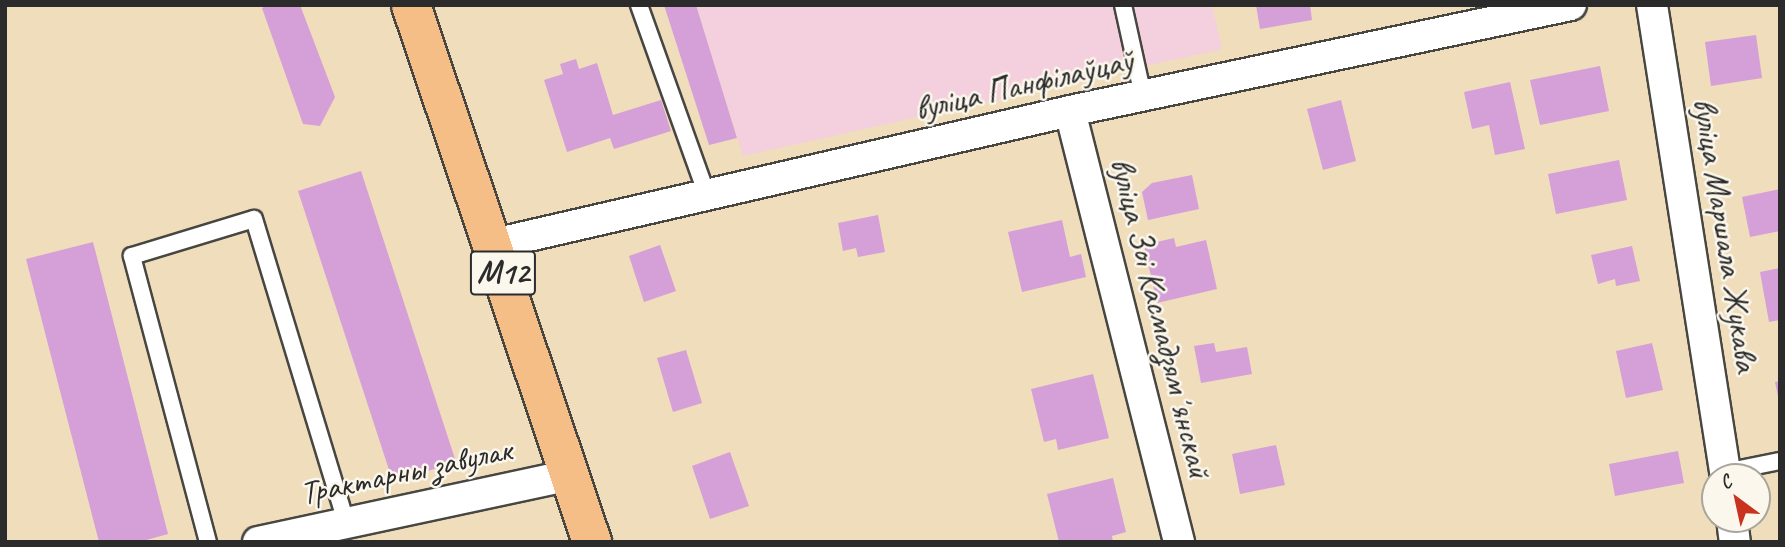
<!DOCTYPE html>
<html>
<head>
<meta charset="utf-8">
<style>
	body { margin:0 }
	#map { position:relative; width:1785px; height:547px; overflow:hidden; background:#efddbc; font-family:Caveat,sans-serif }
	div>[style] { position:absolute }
	.built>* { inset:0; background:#f4cfdd }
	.building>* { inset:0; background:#d59fd8 }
	.roads { filter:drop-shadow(2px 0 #484641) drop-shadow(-2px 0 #484641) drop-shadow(0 2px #484641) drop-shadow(0 -2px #484641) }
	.lane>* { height:16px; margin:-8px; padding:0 8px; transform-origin:8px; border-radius:8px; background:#fff }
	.street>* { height:30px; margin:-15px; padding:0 15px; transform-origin:15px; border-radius:15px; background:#fff }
	.primary>* { height:38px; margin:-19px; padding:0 19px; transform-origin:19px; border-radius:19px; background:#f6be87 }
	span { translate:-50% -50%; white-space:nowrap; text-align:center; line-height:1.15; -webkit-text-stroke:5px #fbf7ec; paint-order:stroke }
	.shield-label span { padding:2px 5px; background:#fbf7ec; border:2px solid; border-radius:5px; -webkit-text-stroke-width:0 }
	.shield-label { font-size:32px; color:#2b2b2b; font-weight:700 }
	.street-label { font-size:33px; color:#2b2b2b }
	.frame { position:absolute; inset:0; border:7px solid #2b2b2b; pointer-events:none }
	.north { position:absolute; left:1701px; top:463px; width:70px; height:70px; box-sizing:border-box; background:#fbf7ec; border:2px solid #a8a59f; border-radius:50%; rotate:327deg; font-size:19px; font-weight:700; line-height:28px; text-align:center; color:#2b2b2b }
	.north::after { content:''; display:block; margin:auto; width:24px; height:32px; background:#c8321e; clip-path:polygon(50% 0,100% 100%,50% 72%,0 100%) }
</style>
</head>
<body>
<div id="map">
	<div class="built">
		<div style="clip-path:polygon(696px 5px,1212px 5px,1222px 49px,743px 156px)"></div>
	</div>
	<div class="building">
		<div style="clip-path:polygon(268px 5px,300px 5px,335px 97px,320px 126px,303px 124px,262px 8px)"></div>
		<div style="clip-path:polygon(664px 5px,696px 5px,737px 138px,709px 145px)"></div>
		<div style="clip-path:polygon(1256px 5px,1310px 5px,1312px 20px,1260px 29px)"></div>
		<div style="clip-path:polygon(1756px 35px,1762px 78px,1711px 86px,1705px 42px)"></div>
		<div style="clip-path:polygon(576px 59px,579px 69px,597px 63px,613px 115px,661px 100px,671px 131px,614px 149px,610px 138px,567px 152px,544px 80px,563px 74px,560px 64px)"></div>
		<div style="clip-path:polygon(1600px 66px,1609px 111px,1540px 125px,1530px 80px)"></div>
		<div style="clip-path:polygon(1510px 82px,1525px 149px,1495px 155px,1489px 125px,1472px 129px,1464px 92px)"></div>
		<div style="clip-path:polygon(1341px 100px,1356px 161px,1323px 170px,1307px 109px)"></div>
		<div style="clip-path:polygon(1619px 160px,1627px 200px,1556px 214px,1548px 174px)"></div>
		<div style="clip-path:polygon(361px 171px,456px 462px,393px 482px,298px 191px)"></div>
		<div style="clip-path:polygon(1192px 175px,1199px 209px,1148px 220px,1142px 192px,1152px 183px)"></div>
		<div style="clip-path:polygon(1780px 189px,1780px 231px,1750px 237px,1742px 197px)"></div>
		<div style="clip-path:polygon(878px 215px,885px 252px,858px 257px,856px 248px,843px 251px,838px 223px)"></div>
		<div style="clip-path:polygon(1062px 220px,1070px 257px,1081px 254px,1086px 277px,1022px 292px,1008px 232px)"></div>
		<div style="clip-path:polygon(1174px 238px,1176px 247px,1206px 240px,1217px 289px,1157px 303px,1144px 245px)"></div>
		<div style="clip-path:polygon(93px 242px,168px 534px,139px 542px,99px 542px,26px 259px)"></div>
		<div style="clip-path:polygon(660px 245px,676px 291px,644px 302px,629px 256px)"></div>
		<div style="clip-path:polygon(1632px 246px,1640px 281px,1616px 286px,1615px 279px,1598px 284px,1591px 255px)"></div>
		<div style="clip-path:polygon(1780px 268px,1780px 320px,1769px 322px,1760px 272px)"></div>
		<div style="clip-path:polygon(1214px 343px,1216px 352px,1247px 347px,1252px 374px,1201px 383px,1194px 346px)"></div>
		<div style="clip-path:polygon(1652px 343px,1663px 390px,1626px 398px,1616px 351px)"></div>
		<div style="clip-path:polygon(686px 350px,702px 403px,673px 412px,657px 358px)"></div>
		<div style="clip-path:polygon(1093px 374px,1109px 438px,1058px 450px,1056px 439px,1044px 442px,1031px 389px)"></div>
		<div style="clip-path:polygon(1780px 381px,1780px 401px,1779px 401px,1775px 382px)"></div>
		<div style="clip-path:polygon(1276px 445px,1285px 485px,1240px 494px,1232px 454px)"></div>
		<div style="clip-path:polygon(1678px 451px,1684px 483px,1615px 496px,1609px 464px)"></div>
		<div style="clip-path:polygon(730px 452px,749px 506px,710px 519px,692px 466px)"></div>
		<div style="clip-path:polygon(1113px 478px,1126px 532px,1112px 536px,1113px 542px,1059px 542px,1047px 494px)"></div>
	</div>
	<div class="roads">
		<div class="lane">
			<div style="left:639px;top:5px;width:202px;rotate:70.3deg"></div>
			<div style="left:1123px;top:5px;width:93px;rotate:77.6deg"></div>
			<div style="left:1725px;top:472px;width:56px;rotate:-11.3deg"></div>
			<div style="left:208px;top:542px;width:296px;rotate:-104.9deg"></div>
			<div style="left:132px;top:256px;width:127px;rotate:-16.9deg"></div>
			<div style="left:254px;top:219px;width:317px;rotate:73.1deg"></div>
		</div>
		<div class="street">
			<div style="left:1652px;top:5px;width:478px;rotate:81.1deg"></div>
			<div style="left:1070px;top:111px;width:445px;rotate:75.8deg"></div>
			<div style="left:494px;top:244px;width:591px;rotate:-13deg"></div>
			<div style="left:1070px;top:111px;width:512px;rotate:-11.95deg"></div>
			<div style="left:1732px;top:519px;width:23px;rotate:83deg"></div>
			<div style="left:258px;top:542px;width:319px;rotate:-12.1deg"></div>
		</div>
		<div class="primary">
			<div style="left:411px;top:5px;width:567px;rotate:71.37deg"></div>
		</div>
	</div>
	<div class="shield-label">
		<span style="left:503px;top:273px">М12</span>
	</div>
	<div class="street-label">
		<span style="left:1024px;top:85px;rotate:-13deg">вуліца Панфілаўцаў</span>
		<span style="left:1725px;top:235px;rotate:81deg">вуліца Маршала Жукава</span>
		<span style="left:1160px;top:318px;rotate:76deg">вуліца Зоі Касмадзямʼянскай</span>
		<span style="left:406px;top:472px;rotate:-12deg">Трактарны завулак</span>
	</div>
	<div class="frame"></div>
	<div class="north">С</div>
</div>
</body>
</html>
